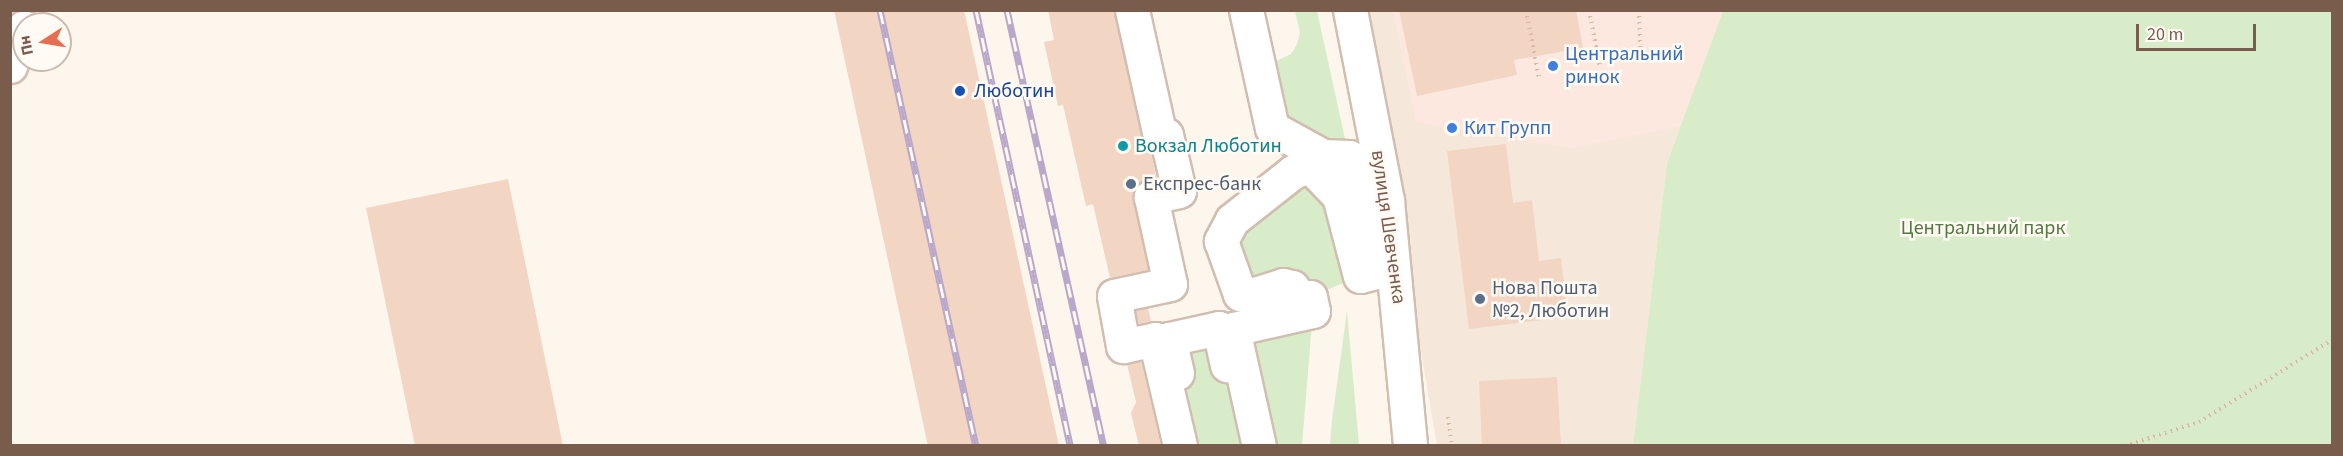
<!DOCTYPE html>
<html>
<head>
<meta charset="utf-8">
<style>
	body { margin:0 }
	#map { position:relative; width:2343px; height:456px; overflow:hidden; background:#fdf6ec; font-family:"Source Sans 3",sans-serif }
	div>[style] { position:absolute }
	.residential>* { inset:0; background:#f5e8da }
	.commercial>* { inset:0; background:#fde8e0 }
	.green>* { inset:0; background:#d8ecc9 }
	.building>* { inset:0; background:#f3d5c3 }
	.path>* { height:4px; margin-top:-2px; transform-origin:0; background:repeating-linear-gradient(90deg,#d9b8a5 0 1.5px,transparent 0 6px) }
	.roads { filter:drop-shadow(2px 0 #d1beb0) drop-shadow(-2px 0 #d1beb0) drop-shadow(0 2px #d1beb0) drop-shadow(0 -2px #d1beb0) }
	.street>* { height:33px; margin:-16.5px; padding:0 16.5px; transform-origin:16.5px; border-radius:16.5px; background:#fff }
	.rail>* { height:7px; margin-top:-3.5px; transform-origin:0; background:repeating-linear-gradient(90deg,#fffaf3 0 14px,#b9a8c9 0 28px); box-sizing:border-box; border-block:2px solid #b9a8c9 }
	.dots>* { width:16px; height:16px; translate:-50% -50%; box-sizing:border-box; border:3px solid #fffaf3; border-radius:50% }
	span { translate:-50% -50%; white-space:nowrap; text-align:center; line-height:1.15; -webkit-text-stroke:5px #fffaf3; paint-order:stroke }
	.shop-label { font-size:20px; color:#366cbe }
	.left { translate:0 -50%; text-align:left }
	.transit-label { font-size:20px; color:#164399 }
	.culture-label { font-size:20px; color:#0d838f }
	.service-label { font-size:20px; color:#4e5e75 }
	.street-label { font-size:20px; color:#7a5c4d }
	.park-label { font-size:20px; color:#537a41 }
	.frame { position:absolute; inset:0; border:12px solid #7a5c4d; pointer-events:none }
	.north { position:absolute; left:12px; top:12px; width:60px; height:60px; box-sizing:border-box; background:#fffaf3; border:2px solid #cabbb1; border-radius:50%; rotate:258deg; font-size:16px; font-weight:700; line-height:24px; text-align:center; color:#7a5c4d }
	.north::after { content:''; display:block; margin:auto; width:21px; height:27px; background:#e76f51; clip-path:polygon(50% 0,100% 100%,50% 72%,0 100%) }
	.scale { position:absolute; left:2136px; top:24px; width:120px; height:27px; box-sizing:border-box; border:3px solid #7a5c4d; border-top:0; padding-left:8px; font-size:18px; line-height:21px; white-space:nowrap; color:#7a5c4d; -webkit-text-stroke:4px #fffaf3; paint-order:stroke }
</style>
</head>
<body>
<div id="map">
	<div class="residential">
		<div style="clip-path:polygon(1351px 11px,1723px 11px,1667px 163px,1633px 445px,1437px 445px,1379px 109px)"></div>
	</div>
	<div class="commercial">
		<div style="clip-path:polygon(1393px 11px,1723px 11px,1680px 126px,1570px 148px,1416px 122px)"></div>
	</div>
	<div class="green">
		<div style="clip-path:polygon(1295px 11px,1317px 11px,1349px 157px,1272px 128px,1270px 64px,1291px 54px,1297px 44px,1300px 33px)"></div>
		<div style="clip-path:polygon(1723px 11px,2332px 11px,2332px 445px,1633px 445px,1667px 163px)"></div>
		<div style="clip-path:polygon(1310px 166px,1360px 276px,1310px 297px,1251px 295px,1232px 220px)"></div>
		<div style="clip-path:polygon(1313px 311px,1302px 445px,1259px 445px,1233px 329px)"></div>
		<div style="clip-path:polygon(1347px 311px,1359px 445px,1330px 445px,1332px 420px)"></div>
		<div style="clip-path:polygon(1219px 328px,1244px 445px,1192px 445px,1169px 339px)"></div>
	</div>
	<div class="building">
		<div style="clip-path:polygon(834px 10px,964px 10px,1059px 446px,928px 446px)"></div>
		<div style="clip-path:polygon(1048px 10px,1114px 10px,1142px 140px,1151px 152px,1156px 177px,1139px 183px,1133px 192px,1148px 270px,1110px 278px,1093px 204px,1086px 206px,1063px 105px,1058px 106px,1044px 42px,1054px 40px)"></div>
		<div style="clip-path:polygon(1399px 10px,1576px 10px,1583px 48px,1514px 60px,1517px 75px,1417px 96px)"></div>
		<div style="clip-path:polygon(1506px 144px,1513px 203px,1532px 200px,1539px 261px,1561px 258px,1568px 317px,1469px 329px,1447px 151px)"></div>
		<div style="clip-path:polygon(508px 179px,563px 446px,415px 446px,366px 208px)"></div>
		<div style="clip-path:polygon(1148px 308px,1151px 321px,1138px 324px,1136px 311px)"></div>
		<div style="clip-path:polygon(1141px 361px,1161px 446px,1139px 446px,1131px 413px,1136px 402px,1127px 364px)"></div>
		<div style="clip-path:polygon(1557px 377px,1561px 446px,1482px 446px,1479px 381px)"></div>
	</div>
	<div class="path">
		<div style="left:1526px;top:10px;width:69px;rotate:79.2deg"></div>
		<div style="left:1589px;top:10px;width:58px;rotate:79.1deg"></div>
		<div style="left:1639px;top:10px;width:49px;rotate:87.7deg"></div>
		<div style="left:1448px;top:417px;width:29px;rotate:82deg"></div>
		<div style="left:2125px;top:446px;width:78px;rotate:-18deg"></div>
		<div style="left:2199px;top:422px;width:156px;rotate:-31.7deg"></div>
	</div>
	<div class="roads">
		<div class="street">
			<div style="left:1132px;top:10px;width:129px;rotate:77.5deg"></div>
			<div style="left:1160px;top:136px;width:6px;rotate:-9deg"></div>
			<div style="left:1166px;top:135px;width:57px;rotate:76.9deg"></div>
			<div style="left:1179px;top:191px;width:29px;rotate:168deg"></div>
			<div style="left:1151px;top:197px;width:89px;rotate:77.7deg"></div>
			<div style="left:1170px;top:284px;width:57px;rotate:167.9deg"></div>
			<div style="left:1114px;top:296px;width:51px;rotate:79.8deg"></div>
			<div style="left:1123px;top:346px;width:33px;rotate:-12deg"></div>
			<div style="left:1155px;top:339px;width:110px;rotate:76.8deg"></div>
			<div style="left:1246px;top:10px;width:121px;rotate:77.6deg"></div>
			<div style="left:1272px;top:128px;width:58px;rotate:28.8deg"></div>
			<div style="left:1323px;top:156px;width:26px;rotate:2deg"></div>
			<div style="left:1349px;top:157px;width:118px;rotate:78.8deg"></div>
			<div style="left:1372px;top:273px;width:12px;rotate:166deg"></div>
			<div style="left:1360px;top:276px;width:83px;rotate:-104.7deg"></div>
			<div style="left:1339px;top:196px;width:42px;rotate:-134deg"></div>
			<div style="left:1310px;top:166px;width:18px;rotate:161deg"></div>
			<div style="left:1293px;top:172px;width:78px;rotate:141.8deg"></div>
			<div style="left:1232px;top:220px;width:24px;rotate:118deg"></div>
			<div style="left:1221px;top:241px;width:56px;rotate:70.3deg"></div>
			<div style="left:1240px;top:294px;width:11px;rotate:5deg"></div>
			<div style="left:1251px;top:295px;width:34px;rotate:-17deg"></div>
			<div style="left:1283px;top:285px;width:9px;rotate:13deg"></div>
			<div style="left:1292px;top:287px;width:12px;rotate:55deg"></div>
			<div style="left:1299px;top:297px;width:11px"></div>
			<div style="left:1310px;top:297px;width:14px;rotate:78deg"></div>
			<div style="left:1313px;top:311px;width:82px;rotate:167.3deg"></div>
			<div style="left:1233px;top:329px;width:120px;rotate:77.5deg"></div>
			<div style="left:1350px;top:10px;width:195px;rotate:79deg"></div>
			<div style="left:1387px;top:201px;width:246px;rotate:84.6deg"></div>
			<div style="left:10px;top:66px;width:41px;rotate:-70.3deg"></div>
			<div style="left:1177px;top:373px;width:35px;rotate:-103deg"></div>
			<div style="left:1169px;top:339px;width:51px;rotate:-12.4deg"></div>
			<div style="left:1219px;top:328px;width:38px;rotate:78deg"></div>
		</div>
	</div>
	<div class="rail">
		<div style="left:880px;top:10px;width:446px;rotate:77.6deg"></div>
		<div style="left:976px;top:10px;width:446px;rotate:77.8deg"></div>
		<div style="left:1007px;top:10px;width:447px;rotate:77.5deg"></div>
	</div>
	<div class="dots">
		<div style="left:1553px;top:66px;background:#3f7fe0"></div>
		<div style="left:960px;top:91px;background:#1a4fb4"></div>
		<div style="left:1452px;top:128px;background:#3f7fe0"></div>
		<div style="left:1123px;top:146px;background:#0f9aa8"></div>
		<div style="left:1131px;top:184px;background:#5c6f8a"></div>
		<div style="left:1480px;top:299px;background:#5c6f8a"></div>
	</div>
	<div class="shop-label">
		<span class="left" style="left:1565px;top:66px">Центральний<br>ринок</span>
		<span class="left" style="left:1464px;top:128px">Кит Групп</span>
	</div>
	<div class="transit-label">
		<span class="left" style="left:974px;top:91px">Люботин</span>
	</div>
	<div class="culture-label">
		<span class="left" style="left:1135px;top:146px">Вокзал Люботин</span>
	</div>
	<div class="service-label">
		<span class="left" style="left:1143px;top:184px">Експрес-банк</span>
		<span class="left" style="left:1492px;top:300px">Нова Пошта<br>№2, Люботин</span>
	</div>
	<div class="street-label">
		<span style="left:1388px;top:227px;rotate:82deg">вулиця Шевченка</span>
	</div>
	<div class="park-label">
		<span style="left:1983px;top:228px">Центральний парк</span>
	</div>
	<div class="frame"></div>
	<div class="north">Пн</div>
	<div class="scale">20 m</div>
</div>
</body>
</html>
